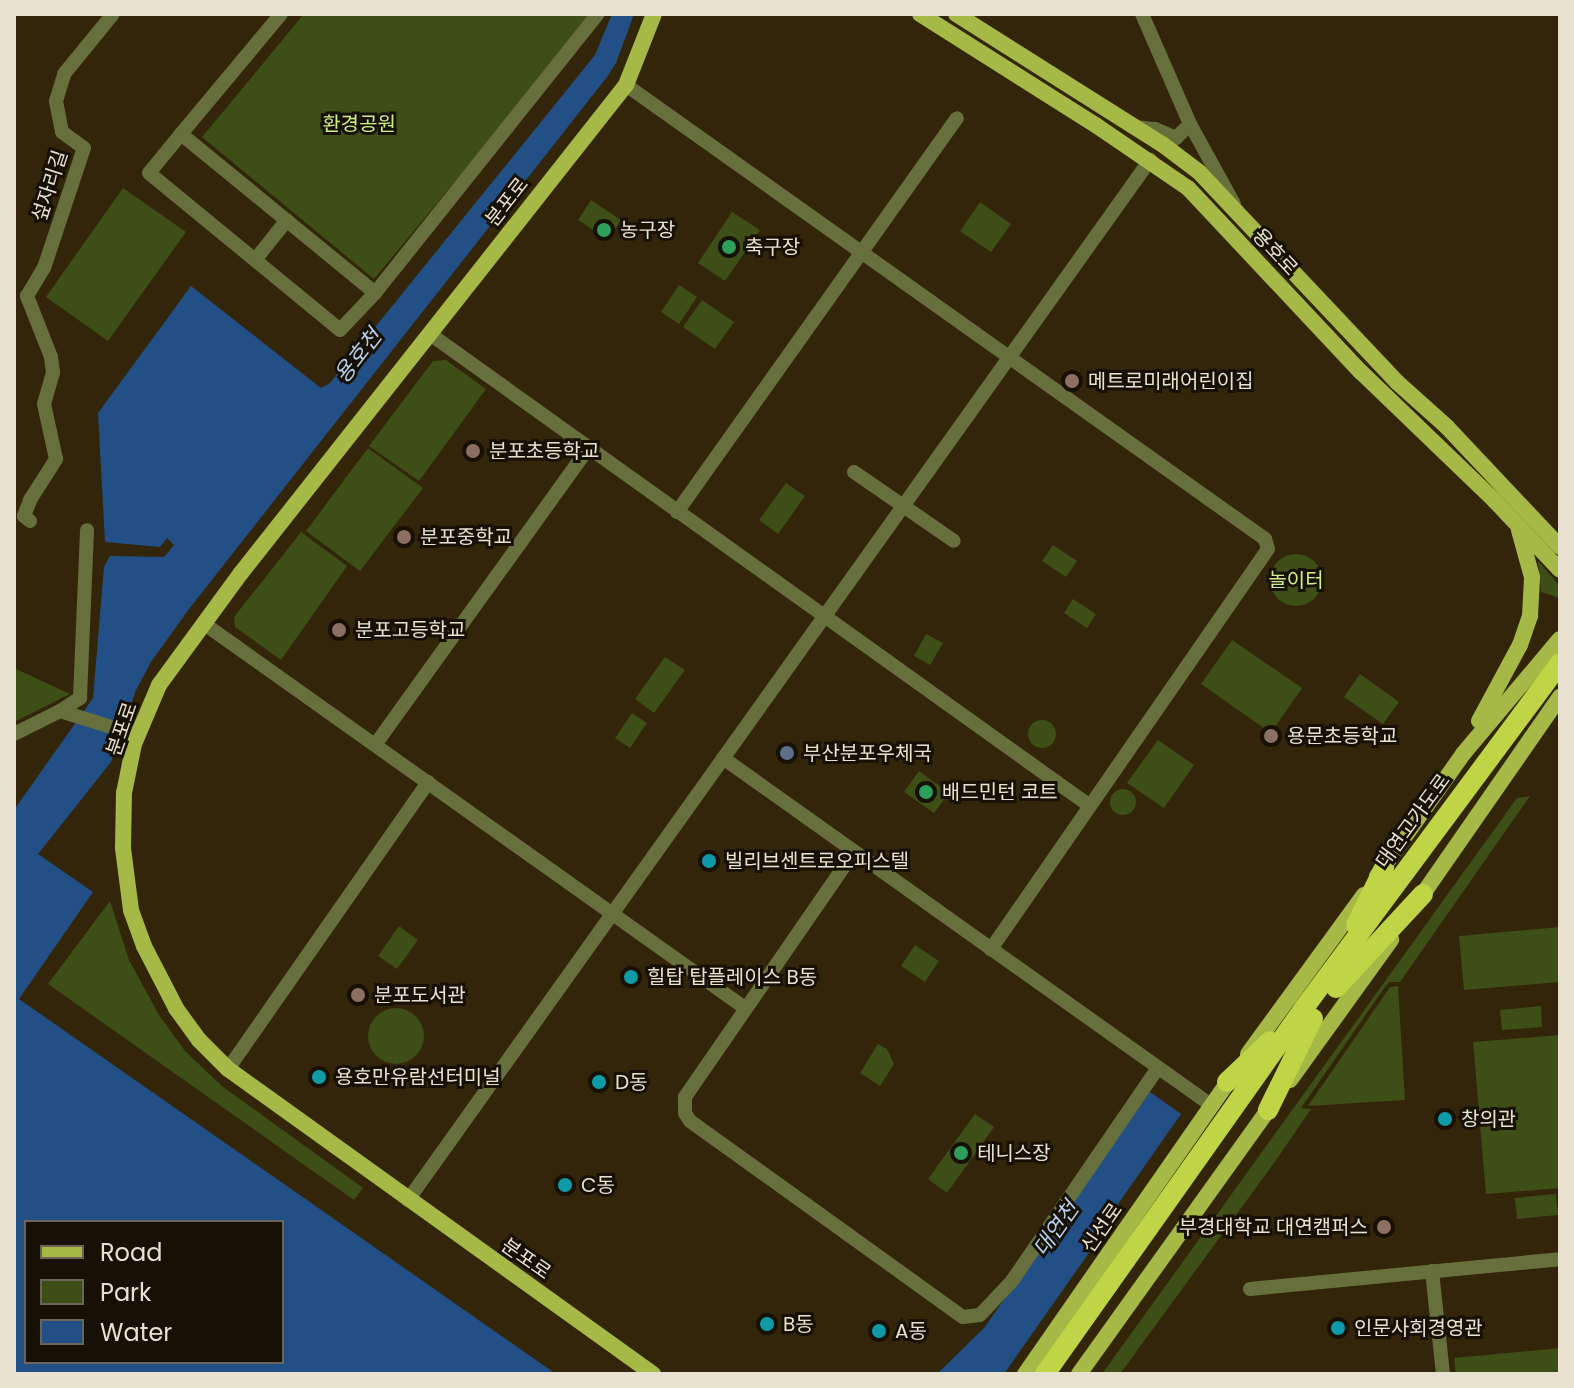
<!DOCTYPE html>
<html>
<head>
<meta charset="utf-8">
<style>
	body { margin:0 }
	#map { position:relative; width:1574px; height:1388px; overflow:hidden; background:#332509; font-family:Poppins,"Noto Sans KR",sans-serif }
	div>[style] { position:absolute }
	.green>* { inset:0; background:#3d4e17 }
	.round { border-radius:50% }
	.water>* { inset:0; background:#234f87 }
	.minor>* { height:14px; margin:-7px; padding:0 7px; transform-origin:7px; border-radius:7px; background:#67703d }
	.major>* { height:16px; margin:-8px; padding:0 8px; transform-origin:8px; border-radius:8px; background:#a6b846 }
	.highway>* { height:20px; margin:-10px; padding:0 10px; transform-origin:10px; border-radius:10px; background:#bfd546 }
	.dots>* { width:22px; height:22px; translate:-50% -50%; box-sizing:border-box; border:4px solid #161005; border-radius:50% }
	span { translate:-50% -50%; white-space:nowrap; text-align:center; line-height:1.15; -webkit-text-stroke:6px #161005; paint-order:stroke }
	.park-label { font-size:20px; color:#cbee86 }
	.street-label { font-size:20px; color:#e9e1d0 }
	.poi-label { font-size:20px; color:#e9e1d0 }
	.left { translate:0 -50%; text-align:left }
	.right { translate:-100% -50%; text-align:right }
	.water-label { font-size:22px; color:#b6cff0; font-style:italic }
	.frame { position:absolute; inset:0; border:16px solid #e9e1d0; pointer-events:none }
	.legend { position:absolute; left:24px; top:1220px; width:260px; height:144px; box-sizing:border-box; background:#161005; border:2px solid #6a6456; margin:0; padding:10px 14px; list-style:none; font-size:24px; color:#e9e1d0 }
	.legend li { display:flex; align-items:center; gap:16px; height:40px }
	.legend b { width:40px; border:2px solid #6a6456 }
</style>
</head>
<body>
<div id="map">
	<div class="green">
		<div style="clip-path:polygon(304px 14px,594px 14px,374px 279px,202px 137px)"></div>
		<div style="clip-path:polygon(123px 188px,186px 232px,108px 341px,46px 297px)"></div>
		<div style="clip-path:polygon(591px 200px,621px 220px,608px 240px,578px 220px)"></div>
		<div style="clip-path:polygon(980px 202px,1011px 224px,991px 252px,960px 231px)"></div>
		<div style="clip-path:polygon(732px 212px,760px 230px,725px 281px,698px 263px)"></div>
		<div style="clip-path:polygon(679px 285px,697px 297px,679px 324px,661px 312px)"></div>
		<div style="clip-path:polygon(702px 300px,734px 322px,715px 349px,683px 327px)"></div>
		<div style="clip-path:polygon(446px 360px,486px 389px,419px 481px,369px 446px,433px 361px)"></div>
		<div style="clip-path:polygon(368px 448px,423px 488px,360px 571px,306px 531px)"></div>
		<div style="clip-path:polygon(786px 483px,805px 496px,778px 534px,759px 520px)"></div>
		<div style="clip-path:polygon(301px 532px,347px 566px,281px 660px,235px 627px,234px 617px)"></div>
		<div style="clip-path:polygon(1053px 545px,1077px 561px,1066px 577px,1042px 561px)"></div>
		<div class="round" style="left:1270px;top:554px;width:52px;height:52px"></div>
		<div style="clip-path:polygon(1538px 561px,1560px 586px,1560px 598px,1541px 592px)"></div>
		<div style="clip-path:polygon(1073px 599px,1096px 614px,1087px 628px,1064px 613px)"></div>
		<div style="clip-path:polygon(926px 634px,943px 643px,930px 665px,914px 656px)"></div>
		<div style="clip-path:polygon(1232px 640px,1302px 688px,1271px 733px,1201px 684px)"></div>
		<div style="clip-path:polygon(665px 657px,685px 670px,654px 713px,635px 699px)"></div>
		<div style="clip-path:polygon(14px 668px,70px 694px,14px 722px)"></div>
		<div style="clip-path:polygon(1360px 674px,1399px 702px,1383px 724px,1344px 697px)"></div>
		<div style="clip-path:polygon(632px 713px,647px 723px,630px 748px,615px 738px)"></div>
		<div class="round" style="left:1028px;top:720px;width:28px;height:28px"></div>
		<div style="clip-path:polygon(1158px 740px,1194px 765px,1164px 808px,1127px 783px)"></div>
		<div style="clip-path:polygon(919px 771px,949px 793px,934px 813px,904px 792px)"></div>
		<div class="round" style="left:1110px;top:789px;width:26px;height:26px"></div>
		<div style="clip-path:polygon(1530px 796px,1400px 982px,1389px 982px,1378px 997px,1301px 1108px,1311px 1109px,1274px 1163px,1120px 1374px,1102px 1374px,1517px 798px)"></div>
		<div style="clip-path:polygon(110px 901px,129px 960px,159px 1015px,185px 1051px,223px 1087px,363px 1188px,354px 1200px,48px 984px)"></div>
		<div style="clip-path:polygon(399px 926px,418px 940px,397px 969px,378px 956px)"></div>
		<div style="clip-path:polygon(1560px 927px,1560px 982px,1464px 990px,1459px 936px)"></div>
		<div style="clip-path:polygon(915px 945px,939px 961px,925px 982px,901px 966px)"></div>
		<div style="clip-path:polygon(1398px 986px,1405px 1100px,1308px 1106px,1390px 987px)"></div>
		<div style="clip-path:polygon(1541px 1006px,1542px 1027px,1502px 1030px,1500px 1010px)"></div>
		<div class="round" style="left:368px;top:1008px;width:56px;height:56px"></div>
		<div style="clip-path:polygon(1560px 1035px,1560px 1188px,1486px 1194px,1473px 1042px)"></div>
		<div style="clip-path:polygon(878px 1044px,887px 1049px,894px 1064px,880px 1086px,860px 1073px)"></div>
		<div style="clip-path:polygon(975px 1114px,994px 1127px,947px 1193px,928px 1179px)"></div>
		<div style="clip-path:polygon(1556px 1194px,1558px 1215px,1517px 1219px,1515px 1198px)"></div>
		<div style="clip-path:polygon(1560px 1348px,1560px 1374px,1456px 1374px,1454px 1358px)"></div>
	</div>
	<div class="water">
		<div style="clip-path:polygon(evenodd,612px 14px,634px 14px,616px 63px,607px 77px,189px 609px,151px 662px,136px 690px,111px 762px,38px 854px,93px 892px,19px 999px,556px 1374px,14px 1374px,14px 810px,93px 698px,104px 567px,110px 556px,164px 557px,174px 545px,167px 538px,160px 547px,105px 542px,98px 413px,191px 286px,321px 388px,330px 383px,595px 55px,612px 14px,26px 1222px,282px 1222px,282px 1362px,26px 1362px,26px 1222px)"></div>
		<div style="clip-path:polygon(1150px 1092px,1181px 1114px,1118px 1204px,1121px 1207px,1004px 1374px,937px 1374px,984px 1328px)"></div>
	</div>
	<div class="minor">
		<div style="left:281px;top:14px;width:156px;rotate:129.8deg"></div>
		<div style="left:181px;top:134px;width:251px;rotate:39.3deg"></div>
		<div style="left:375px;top:293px;width:357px;rotate:-51.4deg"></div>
		<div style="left:1142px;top:14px;width:120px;rotate:66.4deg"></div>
		<div style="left:1190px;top:124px;width:91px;rotate:61.2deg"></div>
		<div style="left:626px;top:85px;width:784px;rotate:35.39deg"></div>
		<div style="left:1265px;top:539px;width:10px;rotate:73deg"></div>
		<div style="left:1268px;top:549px;width:487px;rotate:124.7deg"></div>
		<div style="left:1135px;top:127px;width:20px;rotate:6deg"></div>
		<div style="left:1155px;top:129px;width:23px;rotate:23deg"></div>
		<div style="left:1176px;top:138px;width:20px;rotate:-45deg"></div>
		<div style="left:181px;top:134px;width:50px;rotate:129.4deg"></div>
		<div style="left:149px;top:173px;width:247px;rotate:39.4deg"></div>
		<div style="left:340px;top:330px;width:51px;rotate:-46.6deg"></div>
		<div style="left:255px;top:260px;width:51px;rotate:-51.3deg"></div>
		<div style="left:430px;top:334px;width:811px;rotate:35.57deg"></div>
		<div style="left:854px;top:472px;width:121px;rotate:34.6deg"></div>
		<div style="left:677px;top:512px;width:483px;rotate:-54.6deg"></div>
		<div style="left:30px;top:521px;width:8px;rotate:-140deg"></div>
		<div style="left:24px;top:516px;width:17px;rotate:-69deg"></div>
		<div style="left:30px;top:500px;width:49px;rotate:-57.6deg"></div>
		<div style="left:56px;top:459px;width:56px;rotate:-102.3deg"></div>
		<div style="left:44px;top:404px;width:33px;rotate:-74deg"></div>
		<div style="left:53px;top:372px;width:15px;rotate:-98deg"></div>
		<div style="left:51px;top:357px;width:66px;rotate:-111.5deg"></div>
		<div style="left:27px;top:296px;width:33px;rotate:-59deg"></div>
		<div style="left:44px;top:268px;width:126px;rotate:-71.6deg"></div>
		<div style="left:84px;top:148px;width:27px;rotate:-144deg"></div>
		<div style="left:62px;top:132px;width:32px;rotate:-101deg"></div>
		<div style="left:56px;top:101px;width:28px;rotate:-73deg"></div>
		<div style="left:64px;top:74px;width:77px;rotate:-50.8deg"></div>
		<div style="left:203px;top:623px;width:665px;rotate:35.39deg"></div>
		<div style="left:60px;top:711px;width:24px;rotate:-33deg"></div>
		<div style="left:80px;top:698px;width:168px;rotate:-87.6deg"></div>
		<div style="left:14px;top:734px;width:51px;rotate:-26.6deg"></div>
		<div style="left:60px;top:711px;width:81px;rotate:17.3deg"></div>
		<div style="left:375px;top:745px;width:365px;rotate:-54.3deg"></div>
		<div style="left:723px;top:758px;width:599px;rotate:35.42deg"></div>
		<div style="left:854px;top:852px;width:298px;rotate:124.6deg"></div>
		<div style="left:685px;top:1097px;width:16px;rotate:90deg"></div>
		<div style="left:685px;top:1113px;width:9px;rotate:58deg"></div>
		<div style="left:690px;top:1121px;width:336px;rotate:35.7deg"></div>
		<div style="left:963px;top:1317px;width:17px;rotate:-7deg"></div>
		<div style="left:980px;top:1315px;width:47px;rotate:-46.7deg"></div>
		<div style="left:1012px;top:1281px;width:258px;rotate:-55.6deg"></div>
		<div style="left:228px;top:1069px;width:350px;rotate:-55.1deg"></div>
		<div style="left:408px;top:1200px;width:1278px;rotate:-54.49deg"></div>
		<div style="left:1432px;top:1271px;width:104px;rotate:83.9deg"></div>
		<div style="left:1250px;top:1289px;width:311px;rotate:-5.5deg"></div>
	</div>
	<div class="major">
		<div style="left:920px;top:14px;width:209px;rotate:32.3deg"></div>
		<div style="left:1097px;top:126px;width:110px;rotate:34.3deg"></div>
		<div style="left:1188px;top:188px;width:253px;rotate:46.8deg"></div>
		<div style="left:1361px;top:372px;width:185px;rotate:43.9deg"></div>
		<div style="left:1494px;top:500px;width:96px;rotate:46.7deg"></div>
		<div style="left:956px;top:14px;width:244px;rotate:32.3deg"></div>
		<div style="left:1162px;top:144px;width:46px;rotate:37.1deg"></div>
		<div style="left:1199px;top:172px;width:290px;rotate:46.7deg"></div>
		<div style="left:1398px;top:383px;width:66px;rotate:41.9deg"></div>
		<div style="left:1447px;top:427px;width:165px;rotate:46.7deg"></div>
		<div style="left:1479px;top:721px;width:86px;rotate:-61.7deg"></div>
		<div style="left:1520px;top:645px;width:31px;rotate:-71deg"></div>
		<div style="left:1530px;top:616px;width:39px;rotate:-87deg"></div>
		<div style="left:1532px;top:577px;width:49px;rotate:-105.5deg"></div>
		<div style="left:1377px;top:876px;width:149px;rotate:-54.8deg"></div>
		<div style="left:1463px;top:754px;width:150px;rotate:-49.9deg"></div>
		<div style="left:1418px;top:901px;width:249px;rotate:-55.2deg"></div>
		<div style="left:1248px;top:1054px;width:197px;rotate:-53.9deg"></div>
		<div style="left:1290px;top:1080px;width:173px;rotate:-54.2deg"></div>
		<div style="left:653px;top:1374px;width:523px;rotate:-144.33deg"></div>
		<div style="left:228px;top:1069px;width:41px;rotate:-135deg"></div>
		<div style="left:199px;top:1040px;width:39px;rotate:-126deg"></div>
		<div style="left:176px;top:1008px;width:70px;rotate:-117.3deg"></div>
		<div style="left:144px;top:946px;width:38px;rotate:-110deg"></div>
		<div style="left:131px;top:910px;width:63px;rotate:-97.4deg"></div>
		<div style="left:123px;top:848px;width:55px;rotate:-89deg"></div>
		<div style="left:124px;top:793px;width:50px;rotate:-78.5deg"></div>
		<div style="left:134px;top:744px;width:64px;rotate:-67deg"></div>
		<div style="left:159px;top:685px;width:139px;rotate:-53.8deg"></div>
		<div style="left:241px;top:573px;width:622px;rotate:-51.73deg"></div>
		<div style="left:626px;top:85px;width:76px;rotate:-68.5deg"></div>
		<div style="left:1025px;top:1374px;width:366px;rotate:-55.2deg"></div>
		<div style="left:1079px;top:1374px;width:335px;rotate:-54.4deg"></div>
	</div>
	<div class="highway">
		<div style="left:1356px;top:925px;width:64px;rotate:-63.8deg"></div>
		<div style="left:1336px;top:988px;width:128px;rotate:-47.2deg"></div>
		<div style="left:1227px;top:1082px;width:59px;rotate:-43.6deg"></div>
		<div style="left:1268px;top:1110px;width:102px;rotate:-63.9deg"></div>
		<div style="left:1045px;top:1374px;width:448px;rotate:-54.7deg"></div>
		<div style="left:1304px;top:1008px;width:430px;rotate:-53.4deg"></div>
	</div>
	<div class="dots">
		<div style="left:604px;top:230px;background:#2e9e5b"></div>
		<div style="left:729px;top:247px;background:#2e9e5b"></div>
		<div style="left:1072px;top:381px;background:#8d6e63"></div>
		<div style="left:473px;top:451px;background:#8d6e63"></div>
		<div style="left:404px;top:537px;background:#8d6e63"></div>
		<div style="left:339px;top:630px;background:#8d6e63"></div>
		<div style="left:1271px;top:736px;background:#8d6e63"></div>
		<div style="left:787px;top:753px;background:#5c6f8a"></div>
		<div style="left:926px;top:792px;background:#2e9e5b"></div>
		<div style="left:709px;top:861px;background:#0f9aa8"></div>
		<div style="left:631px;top:977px;background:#0f9aa8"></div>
		<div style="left:358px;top:995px;background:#8d6e63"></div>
		<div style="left:319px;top:1077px;background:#0f9aa8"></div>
		<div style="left:599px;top:1082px;background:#0f9aa8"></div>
		<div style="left:1445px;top:1119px;background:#0f9aa8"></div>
		<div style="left:961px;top:1153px;background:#2e9e5b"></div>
		<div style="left:565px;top:1185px;background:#0f9aa8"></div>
		<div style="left:1384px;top:1227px;background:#8d6e63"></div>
		<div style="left:767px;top:1324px;background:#0f9aa8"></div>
		<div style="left:1338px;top:1328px;background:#0f9aa8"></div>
		<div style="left:879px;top:1331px;background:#0f9aa8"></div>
	</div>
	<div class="park-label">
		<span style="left:359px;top:124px">환경공원</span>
		<span style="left:1296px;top:580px">놀이터</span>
	</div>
	<div class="street-label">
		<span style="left:50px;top:186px;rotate:-72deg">섶자리길</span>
		<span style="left:507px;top:202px;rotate:-52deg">분포로</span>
		<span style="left:1275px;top:252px;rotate:47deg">용호로</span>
		<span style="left:122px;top:729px;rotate:-71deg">분포로</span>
		<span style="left:1413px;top:821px;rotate:-54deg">대연고가도로</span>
		<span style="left:1102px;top:1228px;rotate:-55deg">신선로</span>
		<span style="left:526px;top:1259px;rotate:35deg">분포로</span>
	</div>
	<div class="poi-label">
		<span class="left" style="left:620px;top:230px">농구장</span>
		<span class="left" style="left:745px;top:247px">축구장</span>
		<span class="left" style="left:1088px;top:381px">메트로미래어린이집</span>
		<span class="left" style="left:489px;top:451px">분포초등학교</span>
		<span class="left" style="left:420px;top:537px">분포중학교</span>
		<span class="left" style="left:355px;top:630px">분포고등학교</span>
		<span class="left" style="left:1287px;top:736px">용문초등학교</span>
		<span class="left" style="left:803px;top:753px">부산분포우체국</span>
		<span class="left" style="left:942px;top:792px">배드민턴 코트</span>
		<span class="left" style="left:725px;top:861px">빌리브센트로오피스텔</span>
		<span class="left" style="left:647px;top:977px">힐탑 탑플레이스 B동</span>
		<span class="left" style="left:374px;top:995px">분포도서관</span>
		<span class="left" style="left:335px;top:1077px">용호만유람선터미널</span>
		<span class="left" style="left:615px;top:1082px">D동</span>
		<span class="left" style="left:1461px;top:1119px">창의관</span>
		<span class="left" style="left:977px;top:1153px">테니스장</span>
		<span class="left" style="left:581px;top:1185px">C동</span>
		<span class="right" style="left:1368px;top:1227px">부경대학교 대연캠퍼스</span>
		<span class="left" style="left:783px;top:1324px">B동</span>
		<span class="left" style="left:1354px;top:1328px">인문사회경영관</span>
		<span class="left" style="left:895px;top:1331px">A동</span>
	</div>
	<div class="water-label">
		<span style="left:358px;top:356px;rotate:-52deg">용호천</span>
		<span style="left:1056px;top:1229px;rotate:-55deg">대연천</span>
	</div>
	<div class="frame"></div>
	<ul class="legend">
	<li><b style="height:10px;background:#a6b846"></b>Road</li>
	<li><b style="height:22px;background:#3d4e17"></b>Park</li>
	<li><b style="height:22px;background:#234f87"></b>Water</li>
	</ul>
</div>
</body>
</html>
